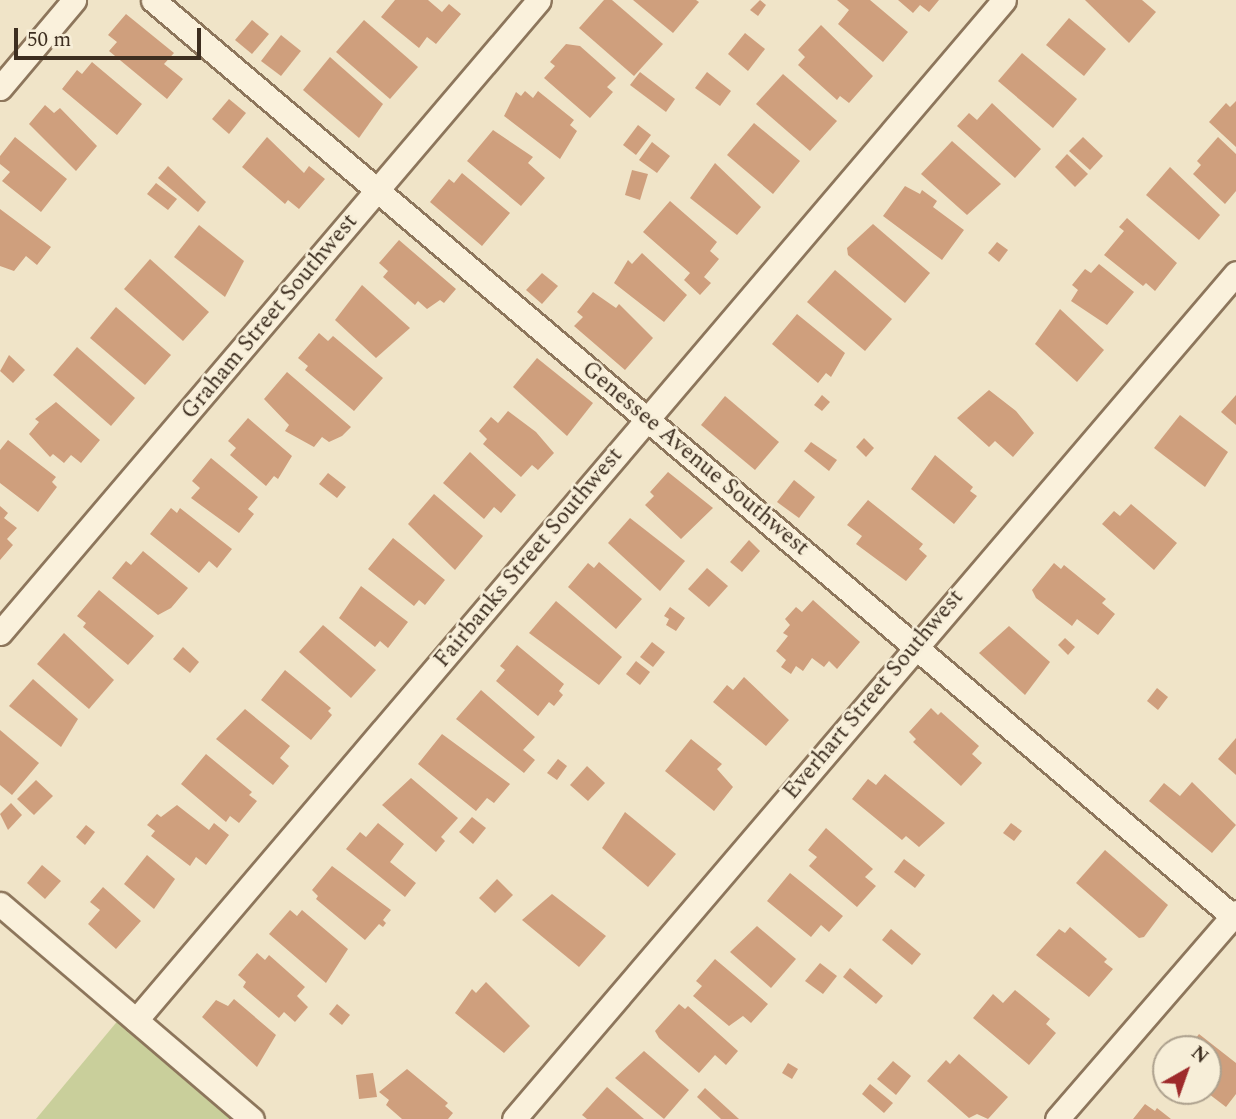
<!DOCTYPE html>
<html>
<head>
<meta charset="utf-8">
<style>
	body { margin:0 }
	#map { position:relative; width:1236px; height:1119px; overflow:hidden; background:#f0e4c8; font-family:Spectral,serif }
	div>[style] { position:absolute }
	.green>* { inset:0; background:#c9cf9b }
	.building>* { inset:0; background:#cf9f7d }
	.roads { filter:drop-shadow(2px 0 #8d765c) drop-shadow(-2px 0 #8d765c) drop-shadow(0 2px #8d765c) drop-shadow(0 -2px #8d765c) }
	.street>* { height:23px; margin:-11.5px; padding:0 11.5px; transform-origin:11.5px; border-radius:11.5px; background:#faf1dc }
	span { translate:-50% -50%; white-space:nowrap; text-align:center; line-height:1.15; -webkit-text-stroke:5px #f7eed8; paint-order:stroke }
	.street-label { font-size:23px; color:#3d2e20 }
	.north { position:absolute; left:1152px; top:1035px; width:70px; height:70px; box-sizing:border-box; background:#f7eed8; border:2px solid #ada18e; border-radius:50%; rotate:40deg; font-size:19px; font-weight:700; line-height:28px; text-align:center; color:#3d2e20 }
	.north::after { content:''; display:block; margin:auto; width:24px; height:32px; background:#9e2a2b; clip-path:polygon(50% 0,100% 100%,50% 72%,0 100%) }
	.scale { position:absolute; left:14px; top:28px; width:187px; height:32px; box-sizing:border-box; border:4px solid #3d2e20; border-top:0; padding-left:9px; font-size:21px; line-height:24px; white-space:nowrap; color:#3d2e20; -webkit-text-stroke:5px #f7eed8; paint-order:stroke }
</style>
</head>
<body>
<div id="map">
	<div class="green">
		<div style="clip-path:polygon(130px 1006px,260px 1119px,36px 1119px)"></div>
	</div>
	<div class="building">
		<div style="clip-path:polygon(395px 0,428px 0,442px 12px,449px 4px,461px 14px,436px 44px,427px 37px,419px 48px,381px 17px)"></div>
		<div style="clip-path:polygon(604px 0,612px 0,663px 44px,634px 76px,579px 28px)"></div>
		<div style="clip-path:polygon(633px 0,696px 0,699px 2px,673px 33px)"></div>
		<div style="clip-path:polygon(760px 0,766px 5px,758px 16px,750px 10px)"></div>
		<div style="clip-path:polygon(837px 0,870px 0,908px 32px,883px 62px,838px 24px,849px 10px)"></div>
		<div style="clip-path:polygon(898px 0,939px 0,929px 12px,920px 5px,913px 13px)"></div>
		<div style="clip-path:polygon(1085px 0,1142px 0,1156px 12px,1129px 43px)"></div>
		<div style="clip-path:polygon(126px 14px,174px 53px,164px 64px,183px 79px,167px 99px,109px 51px,117px 42px,108px 35px)"></div>
		<div style="clip-path:polygon(1069px 18px,1106px 49px,1084px 76px,1046px 45px)"></div>
		<div style="clip-path:polygon(252px 20px,269px 34px,252px 54px,235px 40px)"></div>
		<div style="clip-path:polygon(364px 20px,418px 67px,390px 99px,336px 52px)"></div>
		<div style="clip-path:polygon(821px 25px,873px 76px,849px 103px,840px 96px,837px 100px,798px 65px,805px 57px,798px 50px)"></div>
		<div style="clip-path:polygon(745px 33px,765px 49px,748px 71px,728px 54px)"></div>
		<div style="clip-path:polygon(281px 35px,301px 51px,281px 76px,261px 61px)"></div>
		<div style="clip-path:polygon(566px 44px,580px 46px,616px 78px,607px 87px,613px 92px,590px 118px,544px 78px,555px 66px,550px 62px)"></div>
		<div style="clip-path:polygon(1022px 53px,1077px 99px,1053px 128px,998px 81px)"></div>
		<div style="clip-path:polygon(330px 57px,383px 104px,359px 138px,303px 90px)"></div>
		<div style="clip-path:polygon(92px 62px,142px 104px,117px 135px,62px 89px,77px 70px,82px 74px)"></div>
		<div style="clip-path:polygon(640px 72px,675px 99px,666px 112px,630px 85px)"></div>
		<div style="clip-path:polygon(707px 72px,731px 91px,720px 106px,695px 88px)"></div>
		<div style="clip-path:polygon(783px 74px,837px 121px,810px 151px,756px 104px)"></div>
		<div style="clip-path:polygon(525px 91px,533px 98px,538px 91px,574px 120px,570px 125px,577px 131px,560px 159px,504px 116px,516px 92px,521px 96px)"></div>
		<div style="clip-path:polygon(229px 99px,246px 113px,229px 134px,212px 119px)"></div>
		<div style="clip-path:polygon(1236px 101px,1236px 147px,1209px 122px,1226px 103px,1230px 107px)"></div>
		<div style="clip-path:polygon(992px 103px,1041px 149px,1015px 178px,957px 126px,969px 113px,977px 120px)"></div>
		<div style="clip-path:polygon(45px 105px,54px 113px,60px 108px,97px 146px,76px 171px,29px 124px)"></div>
		<div style="clip-path:polygon(754px 123px,800px 161px,773px 194px,727px 155px)"></div>
		<div style="clip-path:polygon(638px 125px,651px 135px,636px 155px,623px 145px)"></div>
		<div style="clip-path:polygon(493px 130px,533px 157px,528px 163px,545px 178px,521px 206px,467px 161px)"></div>
		<div style="clip-path:polygon(15px 137px,67px 179px,41px 212px,2px 181px,10px 172px,0 164px,0 156px)"></div>
		<div style="clip-path:polygon(267px 137px,304px 173px,309px 166px,325px 179px,299px 209px,288px 200px,285px 204px,242px 167px)"></div>
		<div style="clip-path:polygon(1083px 137px,1103px 156px,1090px 170px,1069px 151px)"></div>
		<div style="clip-path:polygon(1218px 137px,1236px 154px,1236px 191px,1225px 204px,1193px 174px,1201px 165px,1197px 161px)"></div>
		<div style="clip-path:polygon(952px 141px,1001px 184px,967px 215px,921px 174px)"></div>
		<div style="clip-path:polygon(652px 142px,670px 156px,657px 173px,639px 160px)"></div>
		<div style="clip-path:polygon(1067px 154px,1088px 174px,1075px 187px,1055px 167px)"></div>
		<div style="clip-path:polygon(715px 163px,761px 207px,737px 235px,690px 198px)"></div>
		<div style="clip-path:polygon(168px 166px,206px 202px,198px 212px,158px 178px)"></div>
		<div style="clip-path:polygon(1170px 167px,1220px 215px,1199px 240px,1146px 195px)"></div>
		<div style="clip-path:polygon(632px 170px,648px 174px,640px 200px,625px 195px)"></div>
		<div style="clip-path:polygon(462px 173px,510px 213px,482px 246px,430px 202px,449px 179px,454px 183px)"></div>
		<div style="clip-path:polygon(156px 183px,177px 199px,168px 210px,147px 194px)"></div>
		<div style="clip-path:polygon(905px 186px,920px 194px,922px 190px,937px 201px,933px 207px,964px 230px,942px 260px,883px 216px)"></div>
		<div style="clip-path:polygon(670px 201px,717px 242px,710px 251px,719px 259px,704px 277px,711px 283px,700px 295px,684px 280px,690px 273px,643px 232px)"></div>
		<div style="clip-path:polygon(0 209px,51px 247px,37px 265px,26px 256px,14px 271px,0 266px)"></div>
		<div style="clip-path:polygon(1127px 218px,1177px 263px,1155px 291px,1146px 283px,1143px 286px,1104px 255px,1124px 231px,1119px 227px)"></div>
		<div style="clip-path:polygon(873px 224px,930px 273px,905px 303px,848px 255px,847px 248px)"></div>
		<div style="clip-path:polygon(199px 225px,244px 261px,225px 297px,174px 257px)"></div>
		<div style="clip-path:polygon(399px 240px,456px 289px,444px 303px,440px 300px,427px 309px,418px 301px,415px 305px,383px 277px,388px 271px,379px 263px)"></div>
		<div style="clip-path:polygon(997px 242px,1008px 250px,999px 262px,988px 253px)"></div>
		<div style="clip-path:polygon(642px 253px,687px 295px,664px 322px,614px 283px,628px 260px,632px 264px)"></div>
		<div style="clip-path:polygon(150px 259px,209px 312px,183px 341px,124px 289px)"></div>
		<div style="clip-path:polygon(1099px 264px,1134px 292px,1107px 325px,1071px 301px,1078px 290px,1072px 285px,1085px 269px,1091px 273px)"></div>
		<div style="clip-path:polygon(835px 270px,892px 319px,865px 351px,807px 302px)"></div>
		<div style="clip-path:polygon(542px 273px,558px 286px,542px 304px,526px 290px)"></div>
		<div style="clip-path:polygon(362px 285px,410px 328px,376px 358px,335px 320px)"></div>
		<div style="clip-path:polygon(593px 292px,616px 308px,619px 304px,653px 338px,625px 370px,574px 326px,583px 317px,577px 312px)"></div>
		<div style="clip-path:polygon(116px 307px,171px 355px,145px 385px,90px 338px)"></div>
		<div style="clip-path:polygon(1060px 309px,1104px 350px,1077px 382px,1035px 344px)"></div>
		<div style="clip-path:polygon(797px 314px,845px 353px,831px 377px,826px 373px,818px 383px,772px 344px)"></div>
		<div style="clip-path:polygon(319px 333px,328px 341px,333px 336px,383px 378px,354px 411px,305px 370px,308px 366px,298px 358px)"></div>
		<div style="clip-path:polygon(77px 347px,135px 398px,111px 426px,53px 375px)"></div>
		<div style="clip-path:polygon(9px 355px,25px 370px,13px 383px,0 371px)"></div>
		<div style="clip-path:polygon(537px 358px,593px 403px,567px 436px,513px 387px)"></div>
		<div style="clip-path:polygon(287px 372px,351px 427px,342px 436px,329px 442px,322px 437px,314px 447px,285px 431px,289px 425px,264px 399px)"></div>
		<div style="clip-path:polygon(989px 390px,1016px 411px,1034px 433px,1013px 457px,995px 441px,989px 447px,957px 418px)"></div>
		<div style="clip-path:polygon(822px 395px,830px 402px,822px 411px,814px 405px)"></div>
		<div style="clip-path:polygon(1236px 395px,1236px 425px,1221px 412px)"></div>
		<div style="clip-path:polygon(725px 396px,779px 442px,755px 470px,701px 425px)"></div>
		<div style="clip-path:polygon(56px 402px,100px 440px,81px 463px,71px 455px,64px 463px,53px 454px,50px 457px,29px 434px,39px 422px,35px 419px)"></div>
		<div style="clip-path:polygon(508px 411px,536px 432px,554px 453px,538px 470px,532px 465px,521px 477px,483px 444px,487px 439px,479px 431px,491px 417px,498px 423px)"></div>
		<div style="clip-path:polygon(1180px 415px,1228px 452px,1205px 487px,1154px 448px)"></div>
		<div style="clip-path:polygon(248px 418px,292px 456px,278px 479px,274px 476px,266px 486px,230px 455px,236px 448px,228px 441px)"></div>
		<div style="clip-path:polygon(864px 438px,874px 448px,866px 457px,856px 447px)"></div>
		<div style="clip-path:polygon(8px 440px,56px 477px,52px 482px,57px 487px,38px 512px,0 483px,0 450px)"></div>
		<div style="clip-path:polygon(811px 442px,837px 460px,829px 471px,804px 451px)"></div>
		<div style="clip-path:polygon(470px 452px,516px 495px,501px 513px,494px 507px,484px 519px,443px 483px)"></div>
		<div style="clip-path:polygon(935px 455px,973px 487px,970px 491px,977px 496px,954px 524px,911px 489px)"></div>
		<div style="clip-path:polygon(211px 458px,258px 497px,248px 509px,254px 514px,239px 533px,191px 498px,200px 488px,192px 481px)"></div>
		<div style="clip-path:polygon(668px 472px,713px 508px,681px 539px,645px 505px,654px 496px,650px 492px)"></div>
		<div style="clip-path:polygon(328px 473px,346px 487px,337px 498px,319px 484px)"></div>
		<div style="clip-path:polygon(794px 480px,815px 497px,799px 518px,777px 502px)"></div>
		<div style="clip-path:polygon(434px 494px,483px 536px,455px 570px,408px 524px)"></div>
		<div style="clip-path:polygon(868px 500px,923px 544px,919px 549px,927px 556px,906px 581px,856px 544px,862px 536px,847px 525px)"></div>
		<div style="clip-path:polygon(1131px 504px,1177px 543px,1154px 570px,1102px 524px,1114px 511px,1120px 516px)"></div>
		<div style="clip-path:polygon(0 506px,8px 513px,4px 518px,17px 528px,7px 539px,13px 545px,0 560px)"></div>
		<div style="clip-path:polygon(171px 508px,177px 513px,180px 508px,232px 549px,217px 568px,209px 561px,199px 573px,150px 534px)"></div>
		<div style="clip-path:polygon(630px 518px,685px 561px,660px 591px,608px 543px)"></div>
		<div style="clip-path:polygon(393px 538px,445px 580px,425px 605px,419px 600px,414px 606px,368px 569px)"></div>
		<div style="clip-path:polygon(749px 540px,760px 551px,742px 572px,730px 562px)"></div>
		<div style="clip-path:polygon(143px 551px,188px 588px,171px 608px,158px 615px,112px 578px,126px 561px,131px 565px)"></div>
		<div style="clip-path:polygon(599px 562px,642px 599px,616px 629px,568px 587px,588px 563px,594px 568px)"></div>
		<div style="clip-path:polygon(1054px 563px,1061px 569px,1064px 565px,1106px 599px,1102px 603px,1115px 614px,1098px 635px,1077px 619px,1072px 626px,1036px 598px,1032px 590px)"></div>
		<div style="clip-path:polygon(707px 568px,728px 586px,709px 607px,688px 589px)"></div>
		<div style="clip-path:polygon(361px 586px,408px 622px,388px 648px,380px 641px,375px 647px,339px 618px)"></div>
		<div style="clip-path:polygon(99px 590px,154px 636px,128px 665px,83px 627px,86px 623px,77px 616px)"></div>
		<div style="clip-path:polygon(813px 600px,860px 642px,837px 669px,829px 661px,824px 667px,812px 658px,803px 671px,796px 666px,791px 674px,781px 667px,786px 660px,776px 651px,788px 636px,783px 633px,790px 625px,785px 619px,796px 607px,802px 612px)"></div>
		<div style="clip-path:polygon(556px 601px,622px 657px,599px 685px,529px 633px)"></div>
		<div style="clip-path:polygon(670px 607px,685px 618px,676px 631px,666px 625px,669px 619px,664px 616px)"></div>
		<div style="clip-path:polygon(323px 625px,376px 670px,351px 698px,299px 652px)"></div>
		<div style="clip-path:polygon(1009px 626px,1050px 662px,1025px 695px,979px 653px)"></div>
		<div style="clip-path:polygon(64px 633px,114px 680px,89px 709px,37px 664px)"></div>
		<div style="clip-path:polygon(1065px 638px,1075px 647px,1068px 655px,1058px 645px)"></div>
		<div style="clip-path:polygon(652px 642px,665px 652px,653px 667px,640px 657px)"></div>
		<div style="clip-path:polygon(517px 645px,564px 684px,559px 691px,563px 695px,554px 706px,549px 702px,538px 716px,496px 681px,505px 670px,500px 666px)"></div>
		<div style="clip-path:polygon(183px 647px,199px 662px,190px 673px,173px 659px)"></div>
		<div style="clip-path:polygon(636px 661px,650px 672px,640px 685px,626px 674px)"></div>
		<div style="clip-path:polygon(285px 670px,331px 708px,328px 711px,332px 715px,311px 740px,261px 700px)"></div>
		<div style="clip-path:polygon(744px 677px,789px 720px,766px 746px,713px 702px,727px 685px,733px 690px)"></div>
		<div style="clip-path:polygon(33px 679px,78px 719px,61px 747px,9px 706px)"></div>
		<div style="clip-path:polygon(1157px 688px,1168px 697px,1158px 710px,1147px 701px)"></div>
		<div style="clip-path:polygon(481px 690px,535px 737px,523px 750px,535px 760px,524px 773px,456px 719px)"></div>
		<div style="clip-path:polygon(931px 708px,938px 715px,941px 712px,979px 746px,972px 754px,982px 763px,961px 786px,913px 742px,916px 739px,909px 732px)"></div>
		<div style="clip-path:polygon(245px 709px,290px 746px,280px 758px,289px 766px,273px 785px,216px 739px)"></div>
		<div style="clip-path:polygon(0 730px,39px 763px,12px 795px,0 785px)"></div>
		<div style="clip-path:polygon(442px 734px,510px 784px,494px 803px,487px 798px,476px 811px,418px 764px)"></div>
		<div style="clip-path:polygon(1236px 738px,1236px 775px,1218px 759px)"></div>
		<div style="clip-path:polygon(691px 739px,722px 764px,717px 769px,733px 787px,714px 811px,665px 771px)"></div>
		<div style="clip-path:polygon(206px 754px,252px 792px,249px 795px,257px 801px,239px 823px,230px 816px,226px 822px,181px 784px)"></div>
		<div style="clip-path:polygon(558px 759px,567px 766px,557px 780px,547px 773px)"></div>
		<div style="clip-path:polygon(587px 766px,605px 783px,588px 801px,570px 785px)"></div>
		<div style="clip-path:polygon(885px 774px,945px 823px,919px 847px,906px 836px,902px 840px,852px 799px,868px 779px,876px 785px)"></div>
		<div style="clip-path:polygon(411px 778px,458px 818px,441px 837px,445px 841px,436px 852px,382px 805px)"></div>
		<div style="clip-path:polygon(36px 780px,53px 796px,34px 815px,17px 799px)"></div>
		<div style="clip-path:polygon(1192px 782px,1236px 825px,1212px 853px,1149px 801px,1164px 783px,1180px 796px)"></div>
		<div style="clip-path:polygon(11px 803px,22px 815px,8px 830px,0 814px)"></div>
		<div style="clip-path:polygon(177px 805px,209px 830px,214px 823px,229px 835px,206px 865px,196px 857px,190px 866px,151px 836px,155px 831px,147px 825px,157px 814px,161px 817px)"></div>
		<div style="clip-path:polygon(625px 812px,676px 854px,648px 887px,602px 848px)"></div>
		<div style="clip-path:polygon(472px 817px,486px 828px,473px 844px,459px 832px)"></div>
		<div style="clip-path:polygon(378px 823px,404px 844px,390px 862px,416px 883px,405px 897px,346px 849px,360px 832px,366px 837px)"></div>
		<div style="clip-path:polygon(1011px 823px,1022px 831px,1014px 841px,1003px 833px)"></div>
		<div style="clip-path:polygon(86px 825px,95px 832px,85px 845px,76px 837px)"></div>
		<div style="clip-path:polygon(826px 828px,873px 869px,865px 877px,876px 886px,857px 907px,809px 866px,817px 857px,808px 850px)"></div>
		<div style="clip-path:polygon(1105px 850px,1168px 905px,1144px 937px,1139px 938px,1076px 883px)"></div>
		<div style="clip-path:polygon(147px 855px,175px 879px,154px 909px,124px 884px)"></div>
		<div style="clip-path:polygon(904px 859px,925px 875px,915px 888px,894px 872px)"></div>
		<div style="clip-path:polygon(42px 865px,61px 881px,45px 899px,27px 883px)"></div>
		<div style="clip-path:polygon(332px 866px,391px 910px,383px 920px,386px 923px,383px 927px,379px 924px,365px 940px,316px 899px,318px 896px,312px 890px)"></div>
		<div style="clip-path:polygon(790px 873px,843px 916px,829px 932px,821px 925px,811px 937px,767px 901px)"></div>
		<div style="clip-path:polygon(497px 879px,513px 895px,495px 913px,479px 898px)"></div>
		<div style="clip-path:polygon(103px 887px,141px 921px,116px 949px,88px 924px,100px 910px,90px 902px)"></div>
		<div style="clip-path:polygon(552px 894px,606px 936px,579px 967px,522px 920px)"></div>
		<div style="clip-path:polygon(290px 910px,297px 916px,302px 910px,348px 949px,326px 983px,269px 934px)"></div>
		<div style="clip-path:polygon(757px 926px,796px 959px,771px 988px,730px 952px)"></div>
		<div style="clip-path:polygon(1070px 927px,1107px 959px,1104px 962px,1113px 969px,1089px 997px,1036px 955px,1059px 929px,1065px 933px)"></div>
		<div style="clip-path:polygon(891px 929px,921px 954px,912px 965px,882px 940px)"></div>
		<div style="clip-path:polygon(257px 953px,265px 960px,269px 955px,305px 987px,297px 996px,308px 1007px,295px 1022px,284px 1012px,279px 1018px,243px 987px,246px 982px,238px 975px)"></div>
		<div style="clip-path:polygon(715px 959px,768px 1004px,751px 1023px,743px 1016px,729px 1026px,693px 996px,702px 986px,696px 981px)"></div>
		<div style="clip-path:polygon(820px 963px,837px 976px,823px 994px,805px 981px)"></div>
		<div style="clip-path:polygon(850px 968px,883px 996px,876px 1004px,843px 977px)"></div>
		<div style="clip-path:polygon(486px 982px,530px 1026px,504px 1053px,455px 1013px,472px 989px,476px 993px)"></div>
		<div style="clip-path:polygon(1015px 990px,1050px 1019px,1046px 1024px,1056px 1033px,1029px 1065px,973px 1018px,993px 994px,1003px 1003px)"></div>
		<div style="clip-path:polygon(234px 999px,276px 1035px,257px 1067px,202px 1017px,216px 1000px,228px 1006px)"></div>
		<div style="clip-path:polygon(337px 1004px,350px 1015px,342px 1025px,329px 1014px)"></div>
		<div style="clip-path:polygon(679px 1004px,685px 1009px,688px 1006px,738px 1051px,726px 1065px,715px 1055px,699px 1073px,659px 1038px,655px 1031px)"></div>
		<div style="clip-path:polygon(1199px 1034px,1236px 1063px,1236px 1094px,1226px 1107px,1205px 1091px,1208px 1049px,1188px 1049px)"></div>
		<div style="clip-path:polygon(644px 1051px,689px 1090px,664px 1119px,615px 1078px)"></div>
		<div style="clip-path:polygon(959px 1054px,1008px 1097px,988px 1119px,977px 1114px,969px 1118px,927px 1081px,946px 1060px,950px 1064px)"></div>
		<div style="clip-path:polygon(893px 1061px,911px 1076px,896px 1095px,877px 1079px)"></div>
		<div style="clip-path:polygon(788px 1063px,798px 1069px,792px 1079px,782px 1073px)"></div>
		<div style="clip-path:polygon(407px 1069px,448px 1103px,445px 1106px,453px 1113px,448px 1119px,402px 1119px,386px 1105px,389px 1100px,379px 1092px)"></div>
		<div style="clip-path:polygon(373px 1073px,377px 1097px,359px 1099px,356px 1075px)"></div>
		<div style="clip-path:polygon(870px 1084px,893px 1103px,884px 1113px,862px 1094px)"></div>
		<div style="clip-path:polygon(607px 1087px,644px 1119px,587px 1119px,582px 1115px)"></div>
		<div style="clip-path:polygon(705px 1088px,739px 1119px,721px 1119px,697px 1097px)"></div>
		<div style="clip-path:polygon(1145px 1104px,1155px 1111px,1157px 1108px,1171px 1119px,1133px 1119px)"></div>
	</div>
	<div class="roads">
		<div class="street">
			<div style="left:153px;top:0;width:1420px;rotate:40.32deg"></div>
			<div style="left:0;top:88px;width:115px;rotate:-49.9deg"></div>
			<div style="left:0;top:633px;width:831px;rotate:-49.59deg"></div>
			<div style="left:0;top:904px;width:331px;rotate:40.5deg"></div>
			<div style="left:136px;top:1020px;width:1339px;rotate:-49.6deg"></div>
			<div style="left:514px;top:1119px;width:1112px;rotate:-49.52deg"></div>
			<div style="left:1057px;top:1119px;width:274px;rotate:-49.1deg"></div>
		</div>
	</div>
	<div class="street-label">
		<span style="left:270px;top:317px;rotate:-50deg">Graham Street Southwest</span>
		<span style="left:695px;top:459px;rotate:40deg">Genessee Avenue Southwest</span>
		<span style="left:529px;top:558px;rotate:-50deg">Fairbanks Street Southwest</span>
		<span style="left:874px;top:695px;rotate:-50deg">Everhart Street Southwest</span>
	</div>
	<div class="north">N</div>
	<div class="scale">50 m</div>
</div>
</body>
</html>
